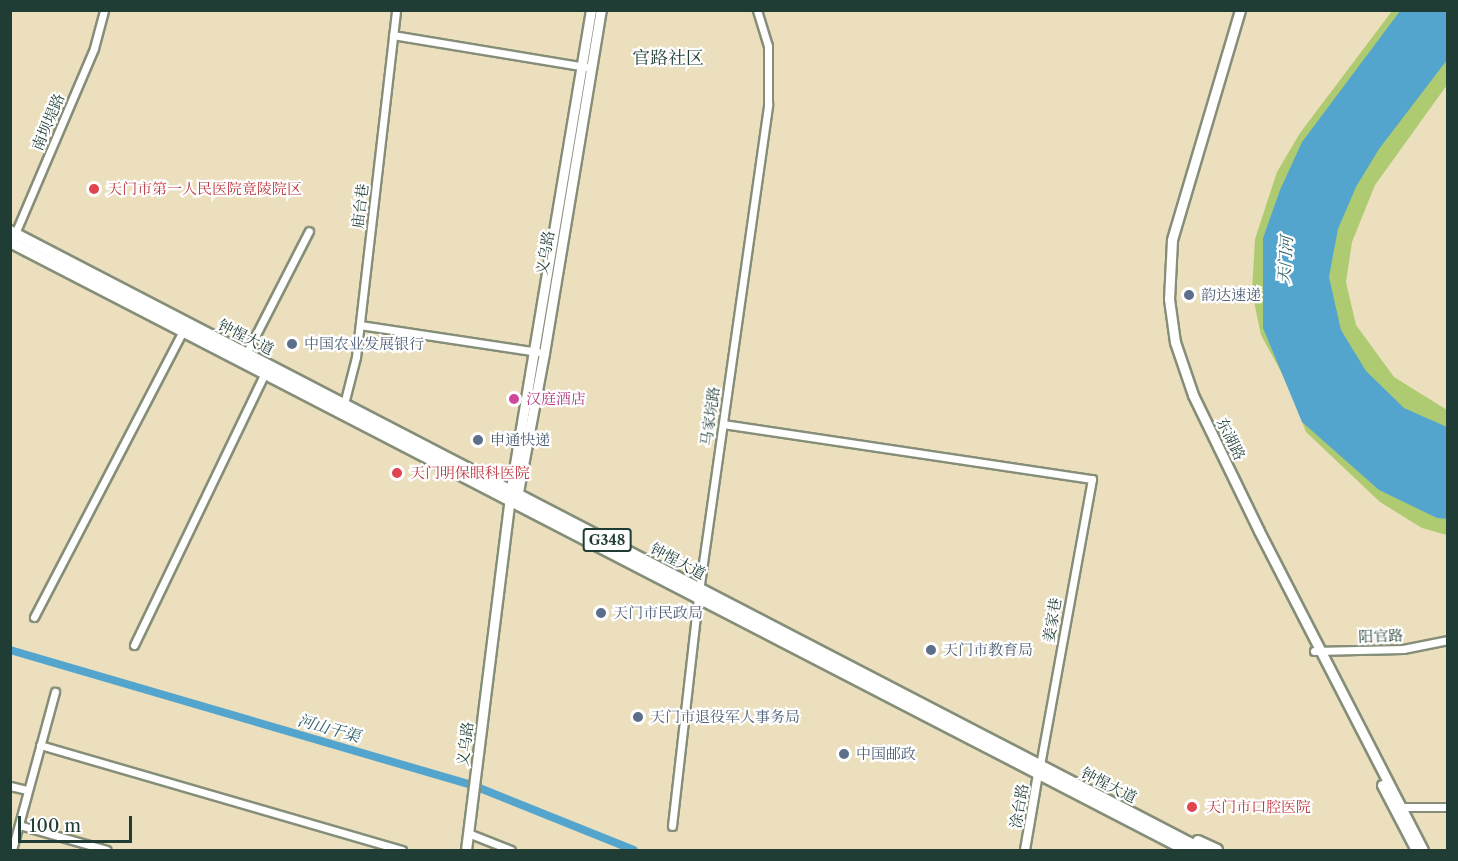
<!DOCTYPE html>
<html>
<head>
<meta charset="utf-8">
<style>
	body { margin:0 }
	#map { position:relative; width:1458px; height:861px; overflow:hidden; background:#ebdfbd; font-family:"Libre Caslon Text","Noto Serif SC",serif }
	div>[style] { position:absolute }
	.green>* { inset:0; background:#aecb72 }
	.water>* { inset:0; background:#54a5ce }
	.canal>* { height:8px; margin:-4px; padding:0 4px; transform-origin:4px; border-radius:4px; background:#54a5ce }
	.roads { filter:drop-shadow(2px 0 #858e78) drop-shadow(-2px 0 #858e78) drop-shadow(0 2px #858e78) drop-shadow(0 -2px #858e78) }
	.minor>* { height:7px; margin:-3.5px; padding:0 3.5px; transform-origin:3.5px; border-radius:3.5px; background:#fff }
	.tertiary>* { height:8px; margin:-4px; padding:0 4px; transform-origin:4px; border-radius:4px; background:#fff }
	.secondary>* { height:9px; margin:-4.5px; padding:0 4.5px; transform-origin:4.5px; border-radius:4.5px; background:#fff }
	.trunk>* { height:10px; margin:-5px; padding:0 5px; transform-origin:5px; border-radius:5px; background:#fff }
	.dots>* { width:16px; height:16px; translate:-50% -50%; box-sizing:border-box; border:3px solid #fff; border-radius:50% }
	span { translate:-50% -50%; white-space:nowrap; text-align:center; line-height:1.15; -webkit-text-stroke:4.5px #fff; paint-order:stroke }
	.shield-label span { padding:2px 4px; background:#fff; border:2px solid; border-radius:4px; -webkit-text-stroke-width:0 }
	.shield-label { font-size:14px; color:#1f3d34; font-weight:700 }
	.street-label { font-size:15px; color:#1f3d34 }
	.health-label { font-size:15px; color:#be3a42 }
	.left { translate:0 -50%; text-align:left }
	.service-label { font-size:15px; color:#4e5e75 }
	.hotel-label { font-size:15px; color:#b23c85 }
	.water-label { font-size:16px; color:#32616a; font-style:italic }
	.quarter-label { font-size:18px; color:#1f3d34 }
	.frame { position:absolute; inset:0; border:12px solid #1f3d34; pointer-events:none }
	.scale { position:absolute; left:18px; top:816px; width:114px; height:27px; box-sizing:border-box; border:3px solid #1f3d34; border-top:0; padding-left:8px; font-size:18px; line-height:21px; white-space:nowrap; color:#1f3d34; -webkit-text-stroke:4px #fff; paint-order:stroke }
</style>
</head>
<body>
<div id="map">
	<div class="green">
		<div style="clip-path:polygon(1392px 11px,1447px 11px,1447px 85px,1375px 185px,1352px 242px,1346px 282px,1356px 325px,1394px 377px,1447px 410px,1447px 535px,1422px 528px,1380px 502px,1306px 432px,1286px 381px,1261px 335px,1252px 292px,1255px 239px,1277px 172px,1300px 133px)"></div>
	</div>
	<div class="water">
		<div style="clip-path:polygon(1400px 11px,1447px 11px,1447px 60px,1379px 149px,1356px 187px,1338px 229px,1329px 277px,1341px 330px,1366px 371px,1404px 408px,1447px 427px,1447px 519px,1437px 518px,1379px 490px,1302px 422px,1263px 328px,1263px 238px,1280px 190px,1302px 142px)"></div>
	</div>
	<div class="canal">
		<div style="left:10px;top:650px;width:487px;rotate:16.3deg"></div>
		<div style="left:477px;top:787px;width:169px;rotate:21.9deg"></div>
	</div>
	<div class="roads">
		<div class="minor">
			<div style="left:393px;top:35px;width:196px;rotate:9.4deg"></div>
			<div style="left:14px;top:236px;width:204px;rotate:-66.9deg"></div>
			<div style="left:94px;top:48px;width:39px;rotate:-75deg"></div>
			<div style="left:360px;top:325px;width:180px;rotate:8.6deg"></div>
			<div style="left:246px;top:354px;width:138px;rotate:-62.9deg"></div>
			<div style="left:344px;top:404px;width:49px;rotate:-75.7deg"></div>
			<div style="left:356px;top:357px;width:349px;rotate:-83.4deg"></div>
			<div style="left:723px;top:424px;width:373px;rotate:8.5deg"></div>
			<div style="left:1092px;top:479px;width:291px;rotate:100.3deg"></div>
			<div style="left:34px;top:617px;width:322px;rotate:-62.5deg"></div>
			<div style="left:134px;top:645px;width:302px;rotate:-64.3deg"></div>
			<div style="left:1314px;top:651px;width:89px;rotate:-1.3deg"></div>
			<div style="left:1403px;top:649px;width:46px;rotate:-11.3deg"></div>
			<div style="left:40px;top:745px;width:377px;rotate:16.2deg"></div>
			<div style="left:10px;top:786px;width:18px;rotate:13deg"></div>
			<div style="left:1401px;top:807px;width:47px"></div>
			<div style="left:19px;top:825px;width:91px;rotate:15.9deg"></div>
			<div style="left:672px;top:826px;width:229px;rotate:-83.5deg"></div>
			<div style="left:698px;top:598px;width:499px;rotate:-81.9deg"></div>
			<div style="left:768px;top:104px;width:58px;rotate:-90deg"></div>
			<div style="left:768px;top:46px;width:38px;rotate:-107deg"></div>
			<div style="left:468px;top:833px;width:46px;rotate:21.6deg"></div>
			<div style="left:12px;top:850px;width:164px;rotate:-74.8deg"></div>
		</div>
		<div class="tertiary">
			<div style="left:1025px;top:850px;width:83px;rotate:-80.3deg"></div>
		</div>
		<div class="secondary">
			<div style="left:1240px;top:10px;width:240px;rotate:106.5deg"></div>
			<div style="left:1172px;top:240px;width:59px;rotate:92.9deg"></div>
			<div style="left:1169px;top:299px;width:43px;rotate:82.1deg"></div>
			<div style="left:1175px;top:342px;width:56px;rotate:71.2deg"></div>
			<div style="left:1193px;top:395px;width:151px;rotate:64.1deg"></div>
			<div style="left:1259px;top:531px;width:359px;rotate:62.8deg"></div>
			<div style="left:514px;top:497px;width:6px;rotate:-51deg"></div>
			<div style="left:518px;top:492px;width:141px;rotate:-79.4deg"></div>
			<div style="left:544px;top:353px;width:348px;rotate:-80.6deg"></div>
			<div style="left:1382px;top:785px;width:73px;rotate:62.4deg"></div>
			<div style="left:466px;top:850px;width:365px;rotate:-82.9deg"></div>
			<div style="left:511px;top:488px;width:485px;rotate:-80.5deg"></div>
		</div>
		<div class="trunk">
			<div style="left:10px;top:231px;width:1344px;rotate:27.42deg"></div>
			<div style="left:10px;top:242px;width:1324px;rotate:27.34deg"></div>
			<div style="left:1198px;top:841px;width:21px;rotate:25deg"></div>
		</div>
	</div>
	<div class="dots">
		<div style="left:94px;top:189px;background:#e0444e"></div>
		<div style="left:1189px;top:295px;background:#5c6f8a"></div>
		<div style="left:292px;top:344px;background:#5c6f8a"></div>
		<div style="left:514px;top:399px;background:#d1479c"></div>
		<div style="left:478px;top:440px;background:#5c6f8a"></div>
		<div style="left:397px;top:473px;background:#e0444e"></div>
		<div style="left:601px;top:613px;background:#5c6f8a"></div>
		<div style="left:931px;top:650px;background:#5c6f8a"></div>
		<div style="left:638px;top:717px;background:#5c6f8a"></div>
		<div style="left:844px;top:754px;background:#5c6f8a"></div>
		<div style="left:1192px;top:807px;background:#e0444e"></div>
	</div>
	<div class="shield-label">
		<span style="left:607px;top:540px">G348</span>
	</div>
	<div class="street-label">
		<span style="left:48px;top:122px;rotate:-67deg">南坝堤路</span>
		<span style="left:360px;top:206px;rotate:-83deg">庙台巷</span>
		<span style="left:545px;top:253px;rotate:-80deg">义乌路</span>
		<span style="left:246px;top:337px;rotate:27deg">钟惺大道</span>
		<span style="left:710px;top:416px;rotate:-82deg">马家垸路</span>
		<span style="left:1231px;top:439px;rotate:64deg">东湖路</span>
		<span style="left:678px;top:561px;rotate:28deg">钟惺大道</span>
		<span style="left:1052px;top:620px;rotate:-80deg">姜家巷</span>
		<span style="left:1381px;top:636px;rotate:-2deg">阳官路</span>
		<span style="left:465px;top:744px;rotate:-83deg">义乌路</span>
		<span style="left:1109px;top:785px;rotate:27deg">钟惺大道</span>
		<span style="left:1019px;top:806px;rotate:-80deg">涂台路</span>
	</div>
	<div class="health-label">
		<span class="left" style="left:107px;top:189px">天门市第一人民医院竟陵院区</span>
		<span class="left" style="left:410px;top:473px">天门明保眼科医院</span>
		<span class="left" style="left:1206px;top:807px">天门市口腔医院</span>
	</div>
	<div class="service-label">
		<span class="left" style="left:1201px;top:295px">韵达速递</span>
		<span class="left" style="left:304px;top:344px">中国农业发展银行</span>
		<span class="left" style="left:490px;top:440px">申通快递</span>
		<span class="left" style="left:613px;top:613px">天门市民政局</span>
		<span class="left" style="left:943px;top:650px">天门市教育局</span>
		<span class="left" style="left:650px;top:717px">天门市退役军人事务局</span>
		<span class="left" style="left:856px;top:754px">中国邮政</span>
	</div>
	<div class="hotel-label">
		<span class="left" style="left:526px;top:399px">汉庭酒店</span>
	</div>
	<div class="water-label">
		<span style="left:1285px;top:260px;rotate:-86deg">天门河</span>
		<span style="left:329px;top:728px;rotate:16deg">河山干渠</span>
	</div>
	<div class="quarter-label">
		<span style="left:668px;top:58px">官路社区</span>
	</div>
	<div class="frame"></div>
	<div class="scale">100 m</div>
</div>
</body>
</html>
